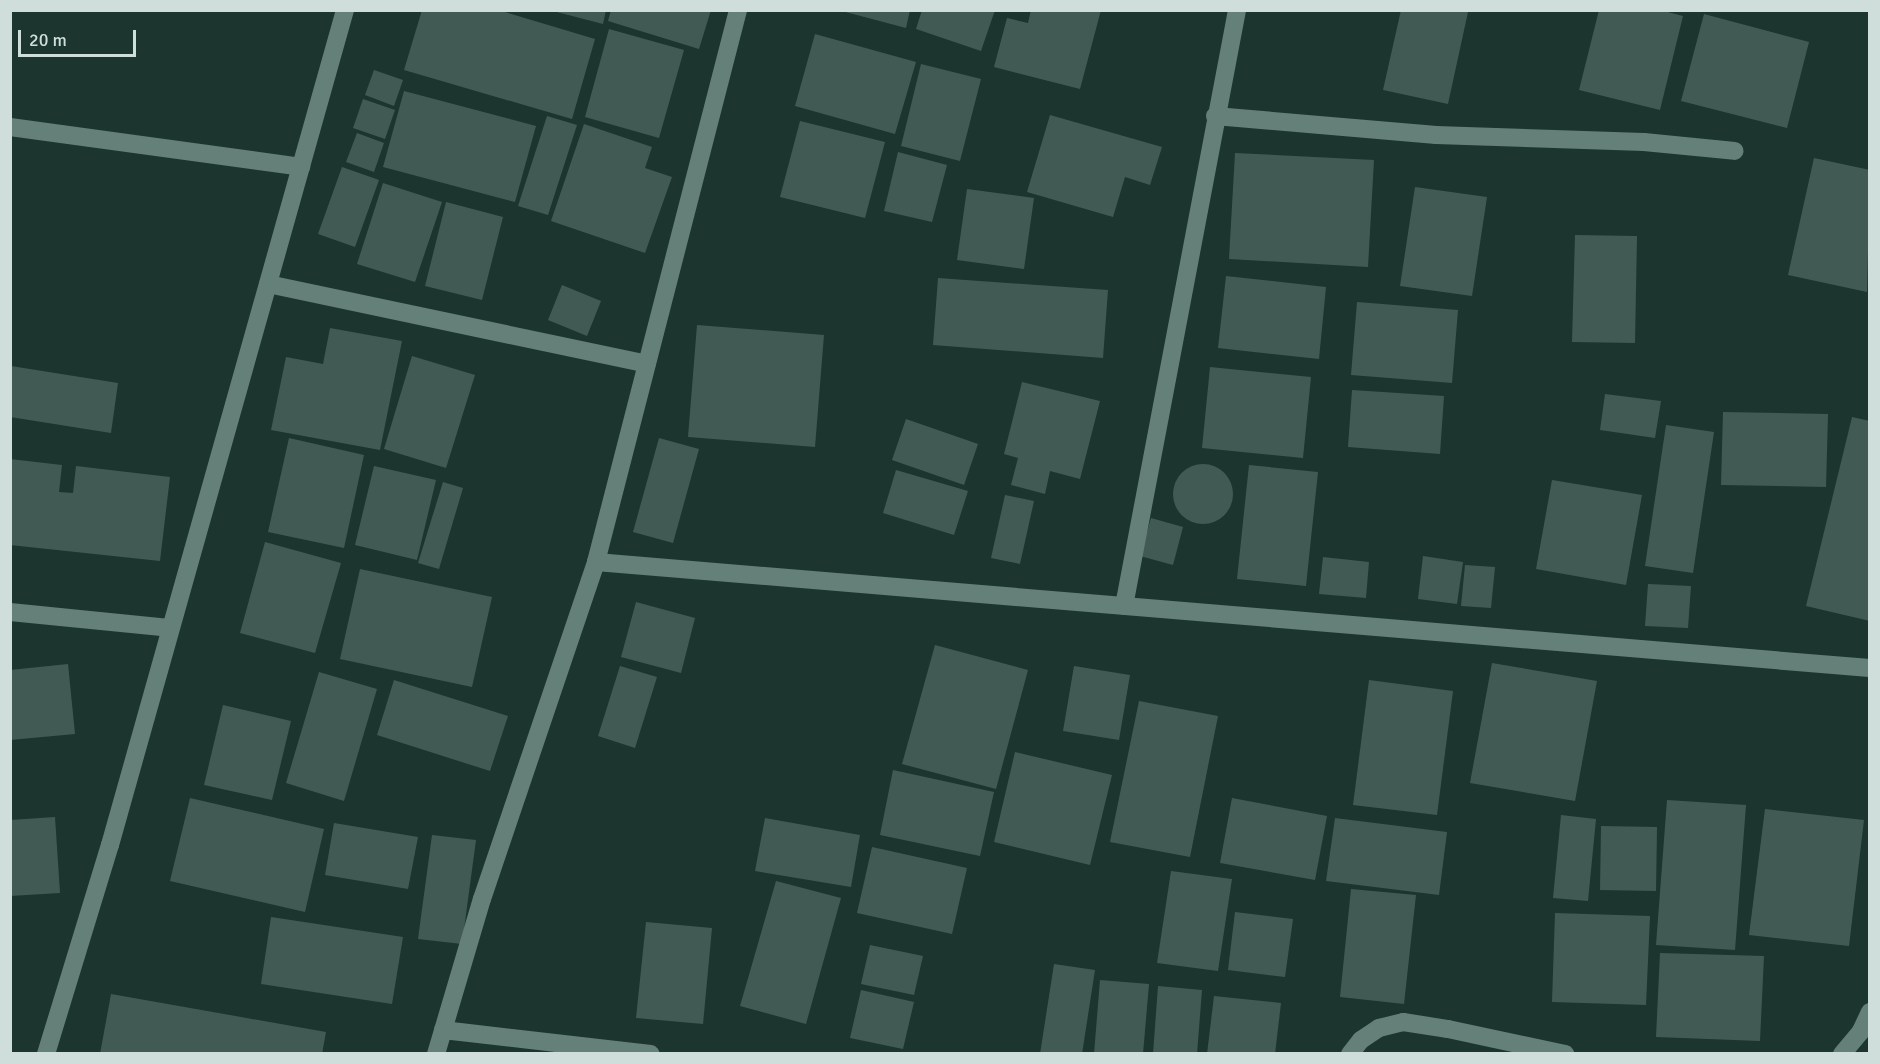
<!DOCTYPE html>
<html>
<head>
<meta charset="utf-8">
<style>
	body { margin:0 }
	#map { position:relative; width:1880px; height:1064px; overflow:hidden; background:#1c352f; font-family:Signika,sans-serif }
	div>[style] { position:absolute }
	.building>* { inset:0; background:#415b54 }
	.round { border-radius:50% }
	.street>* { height:18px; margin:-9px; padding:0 9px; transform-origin:9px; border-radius:9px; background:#658079 }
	span { translate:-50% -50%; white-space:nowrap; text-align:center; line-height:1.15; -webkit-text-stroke:5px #1c352f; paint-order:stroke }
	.frame { position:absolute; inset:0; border:12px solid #cfdeda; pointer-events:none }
	.scale { position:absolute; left:18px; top:30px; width:118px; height:27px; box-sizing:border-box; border:3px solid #cfdeda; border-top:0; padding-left:8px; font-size:18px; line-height:21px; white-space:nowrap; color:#cfdeda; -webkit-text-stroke:4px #1c352f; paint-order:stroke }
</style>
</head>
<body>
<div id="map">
	<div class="building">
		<div style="clip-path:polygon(422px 10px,498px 10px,595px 39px,572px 119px,404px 70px)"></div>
		<div style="clip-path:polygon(549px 10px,606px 10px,603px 24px)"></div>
		<div style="clip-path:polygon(611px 10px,711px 10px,699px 49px,608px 21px)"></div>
		<div style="clip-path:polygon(838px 10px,910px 10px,906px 28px)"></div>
		<div style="clip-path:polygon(922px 10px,995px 10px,981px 51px,916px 29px)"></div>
		<div style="clip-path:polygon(1031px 10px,1101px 10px,1080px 89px,994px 67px,1007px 18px,1028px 23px)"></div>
		<div style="clip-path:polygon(1401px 10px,1468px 12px,1448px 104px,1383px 90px)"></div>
		<div style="clip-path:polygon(1599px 10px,1660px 10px,1683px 16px,1660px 110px,1579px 90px)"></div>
		<div style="clip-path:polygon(1704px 14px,1809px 42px,1787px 128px,1681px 101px)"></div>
		<div style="clip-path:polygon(609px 29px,684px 50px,659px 138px,585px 117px)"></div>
		<div style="clip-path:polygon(815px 34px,916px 62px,895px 134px,795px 106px)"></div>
		<div style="clip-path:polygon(921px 64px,981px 79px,960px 161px,901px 146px)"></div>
		<div style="clip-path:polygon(374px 70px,403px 80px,394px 106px,365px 95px)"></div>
		<div style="clip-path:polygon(404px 91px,536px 126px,515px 202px,383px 167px)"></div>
		<div style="clip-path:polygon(363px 99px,395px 110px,385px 139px,353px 128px)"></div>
		<div style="clip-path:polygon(1050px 115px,1162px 147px,1150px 185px,1125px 177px,1113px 217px,1027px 192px)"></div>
		<div style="clip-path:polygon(547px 116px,577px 125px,548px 215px,518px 206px)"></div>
		<div style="clip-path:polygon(800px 121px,885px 142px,865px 218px,780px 197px)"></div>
		<div style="clip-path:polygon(584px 124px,652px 147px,645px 168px,672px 177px,645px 253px,551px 221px)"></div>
		<div style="clip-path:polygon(357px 133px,384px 143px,374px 172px,346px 162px)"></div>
		<div style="clip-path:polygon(898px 152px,947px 165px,932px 222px,884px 211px)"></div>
		<div style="clip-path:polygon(1235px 153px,1374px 160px,1368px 267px,1229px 259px)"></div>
		<div style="clip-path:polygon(1814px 158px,1870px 170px,1867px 292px,1788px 275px)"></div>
		<div style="clip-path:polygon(342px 167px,379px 180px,355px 247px,318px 234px)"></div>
		<div style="clip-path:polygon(383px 183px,442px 202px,415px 282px,357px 264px)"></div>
		<div style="clip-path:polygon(1415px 187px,1487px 197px,1472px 296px,1400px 286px)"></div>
		<div style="clip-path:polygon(967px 189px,1034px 198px,1024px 269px,957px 260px)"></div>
		<div style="clip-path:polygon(446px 202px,503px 217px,482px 300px,425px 286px)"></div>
		<div style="clip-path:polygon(1575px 235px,1637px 236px,1635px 343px,1572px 342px)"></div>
		<div style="clip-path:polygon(1226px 276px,1326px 287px,1319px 359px,1218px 348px)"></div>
		<div style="clip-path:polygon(938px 278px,1108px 290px,1103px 358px,933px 345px)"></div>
		<div style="clip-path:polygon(562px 285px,601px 301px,587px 336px,548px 320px)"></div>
		<div style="clip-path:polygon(1357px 302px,1458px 310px,1452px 383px,1351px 375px)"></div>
		<div style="clip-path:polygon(697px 325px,824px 335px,815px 447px,688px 437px)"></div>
		<div style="clip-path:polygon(330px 328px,402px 341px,380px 450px,271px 430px,286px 357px,323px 364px)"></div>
		<div style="clip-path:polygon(412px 356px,475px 375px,446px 468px,384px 449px)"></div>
		<div style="clip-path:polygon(11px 366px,118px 383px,111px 433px,10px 417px)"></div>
		<div style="clip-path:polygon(1210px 367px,1311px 377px,1303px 458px,1202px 448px)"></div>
		<div style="clip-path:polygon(1022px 382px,1100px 401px,1080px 479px,1050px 471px,1045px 494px,1011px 485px,1018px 458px,1004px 454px)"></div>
		<div style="clip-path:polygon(1352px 390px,1444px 396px,1440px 454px,1348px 447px)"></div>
		<div style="clip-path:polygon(1605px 394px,1661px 401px,1655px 438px,1600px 430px)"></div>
		<div style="clip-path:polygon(1723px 412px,1828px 414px,1826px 487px,1721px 485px)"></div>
		<div style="clip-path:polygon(1852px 417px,1870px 421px,1870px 621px,1806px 606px)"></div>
		<div style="clip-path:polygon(906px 419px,978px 444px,964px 485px,892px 460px)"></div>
		<div style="clip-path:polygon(1666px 425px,1714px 432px,1693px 573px,1645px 566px)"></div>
		<div style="clip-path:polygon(289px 438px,364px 455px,344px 548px,268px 532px)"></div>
		<div style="clip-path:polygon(659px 438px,699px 449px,673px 543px,633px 532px)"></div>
		<div style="clip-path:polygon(10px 459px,62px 465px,59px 492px,73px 493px,76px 466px,170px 477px,160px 561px,10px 545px)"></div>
		<div class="round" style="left:1173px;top:464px;width:60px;height:60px"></div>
		<div style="clip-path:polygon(1249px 465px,1318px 472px,1306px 586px,1237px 579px)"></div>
		<div style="clip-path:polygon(374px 466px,436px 480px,417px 560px,355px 545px)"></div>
		<div style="clip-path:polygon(896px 470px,968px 491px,954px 535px,883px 513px)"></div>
		<div style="clip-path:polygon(1552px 480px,1642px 495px,1626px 585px,1536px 569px)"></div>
		<div style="clip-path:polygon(443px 482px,463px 488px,439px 569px,418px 563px)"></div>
		<div style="clip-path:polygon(1005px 495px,1034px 501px,1020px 564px,991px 558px)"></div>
		<div style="clip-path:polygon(1151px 518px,1183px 527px,1173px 565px,1140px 556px)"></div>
		<div style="clip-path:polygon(265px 542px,341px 563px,315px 653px,240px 633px)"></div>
		<div style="clip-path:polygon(1423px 556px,1463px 562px,1457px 604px,1418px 599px)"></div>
		<div style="clip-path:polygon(1323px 557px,1369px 562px,1366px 598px,1319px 594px)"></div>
		<div style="clip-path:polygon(1465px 565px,1495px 567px,1491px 608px,1461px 606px)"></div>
		<div style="clip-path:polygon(360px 569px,492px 597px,472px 687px,340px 659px)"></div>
		<div style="clip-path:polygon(1648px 584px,1691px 586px,1688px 628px,1645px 626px)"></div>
		<div style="clip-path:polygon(636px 602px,695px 618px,681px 673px,621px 657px)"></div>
		<div style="clip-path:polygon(935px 645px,1028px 670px,996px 789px,902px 764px)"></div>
		<div style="clip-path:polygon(1492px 663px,1597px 681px,1575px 801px,1470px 783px)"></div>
		<div style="clip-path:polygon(68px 664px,75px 734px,10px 740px,10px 670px)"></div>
		<div style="clip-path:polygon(620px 666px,657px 677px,635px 748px,598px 736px)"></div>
		<div style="clip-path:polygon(1074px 666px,1130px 675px,1119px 740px,1063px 731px)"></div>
		<div style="clip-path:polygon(319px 672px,377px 689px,344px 801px,286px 783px)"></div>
		<div style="clip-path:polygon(394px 680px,508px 716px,490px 771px,377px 735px)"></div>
		<div style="clip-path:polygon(1369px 680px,1453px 691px,1437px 815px,1353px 805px)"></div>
		<div style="clip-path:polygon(1139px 701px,1218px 716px,1190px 857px,1110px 842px)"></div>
		<div style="clip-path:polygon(223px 705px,291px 721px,272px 800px,204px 785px)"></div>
		<div style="clip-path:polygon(1015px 752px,1112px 775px,1090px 865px,994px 842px)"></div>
		<div style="clip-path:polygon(893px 770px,994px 792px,980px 856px,880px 835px)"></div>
		<div style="clip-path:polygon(190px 798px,324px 829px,305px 912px,170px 881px)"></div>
		<div style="clip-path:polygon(1232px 798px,1327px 816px,1315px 880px,1220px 863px)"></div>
		<div style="clip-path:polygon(1667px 800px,1746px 805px,1735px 950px,1656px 945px)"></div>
		<div style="clip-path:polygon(1765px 809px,1864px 820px,1849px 946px,1749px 935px)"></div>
		<div style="clip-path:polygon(1561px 815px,1596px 819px,1588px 901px,1553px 898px)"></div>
		<div style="clip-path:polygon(55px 817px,60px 893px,10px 896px,10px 820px)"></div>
		<div style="clip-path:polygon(765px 818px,860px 835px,851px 887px,755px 871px)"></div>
		<div style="clip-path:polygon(1335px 818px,1447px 832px,1439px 895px,1326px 881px)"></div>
		<div style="clip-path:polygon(334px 823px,418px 837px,408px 889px,325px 875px)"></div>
		<div style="clip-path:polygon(1601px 826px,1657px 827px,1656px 891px,1600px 890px)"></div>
		<div style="clip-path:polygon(432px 835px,476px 840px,462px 944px,418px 939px)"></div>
		<div style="clip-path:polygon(872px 847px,967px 868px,952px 934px,857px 913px)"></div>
		<div style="clip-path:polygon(1171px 871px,1232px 879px,1218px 971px,1157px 963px)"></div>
		<div style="clip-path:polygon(776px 881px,841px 898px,806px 1024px,740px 1006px)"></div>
		<div style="clip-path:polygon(1351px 889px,1416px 895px,1404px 1004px,1340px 997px)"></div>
		<div style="clip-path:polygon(1235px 912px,1293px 919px,1285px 977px,1228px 970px)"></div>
		<div style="clip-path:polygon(1555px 913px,1650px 916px,1646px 1005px,1552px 1002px)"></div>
		<div style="clip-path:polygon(271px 917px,403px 937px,392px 1004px,261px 984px)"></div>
		<div style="clip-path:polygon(646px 922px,712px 928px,703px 1024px,636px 1018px)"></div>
		<div style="clip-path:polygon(870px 945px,923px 956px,914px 995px,861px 984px)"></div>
		<div style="clip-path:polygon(1660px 953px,1764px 956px,1760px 1041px,1656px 1037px)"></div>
		<div style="clip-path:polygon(1054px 964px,1095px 970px,1082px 1054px,1040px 1054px)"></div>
		<div style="clip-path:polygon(1100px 980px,1149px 984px,1143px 1054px,1094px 1054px)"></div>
		<div style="clip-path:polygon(1158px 986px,1202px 990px,1197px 1054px,1153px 1054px)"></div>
		<div style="clip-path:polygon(861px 990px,914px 1002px,903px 1049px,850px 1038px)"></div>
		<div style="clip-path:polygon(111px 994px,326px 1032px,322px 1054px,100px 1054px)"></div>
		<div style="clip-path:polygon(1214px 996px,1281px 1003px,1275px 1054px,1207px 1054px)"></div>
	</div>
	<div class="street">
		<div style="left:1215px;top:116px;width:222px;rotate:4.9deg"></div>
		<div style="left:1436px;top:135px;width:208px;rotate:1.9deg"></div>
		<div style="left:1644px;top:142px;width:91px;rotate:5.6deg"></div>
		<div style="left:10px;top:127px;width:294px;rotate:7.8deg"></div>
		<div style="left:268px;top:284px;width:387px;rotate:11.9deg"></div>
		<div style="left:596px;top:562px;width:1278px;rotate:4.76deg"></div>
		<div style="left:1124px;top:606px;width:607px;rotate:-79.26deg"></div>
		<div style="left:10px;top:612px;width:160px;rotate:5.7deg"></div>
		<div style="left:443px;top:1030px;width:209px;rotate:6.6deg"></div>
		<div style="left:46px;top:1054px;width:219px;rotate:-73deg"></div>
		<div style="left:110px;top:845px;width:867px;rotate:-74.28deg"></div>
		<div style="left:436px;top:1054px;width:162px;rotate:-73.5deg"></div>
		<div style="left:482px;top:899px;width:356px;rotate:-71.3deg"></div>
		<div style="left:596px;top:562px;width:570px;rotate:-75.57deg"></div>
		<div style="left:1350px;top:1054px;width:18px;rotate:-52deg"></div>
		<div style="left:1361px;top:1040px;width:22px;rotate:-34deg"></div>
		<div style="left:1379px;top:1028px;width:25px;rotate:-14deg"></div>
		<div style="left:1403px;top:1022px;width:46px;rotate:8.8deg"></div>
		<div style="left:1448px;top:1029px;width:120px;rotate:12.1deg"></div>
		<div style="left:1842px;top:1054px;width:30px;rotate:-50deg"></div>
		<div style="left:1861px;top:1031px;width:21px;rotate:-65deg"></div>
	</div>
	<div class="frame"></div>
	<div class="scale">20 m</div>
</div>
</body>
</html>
